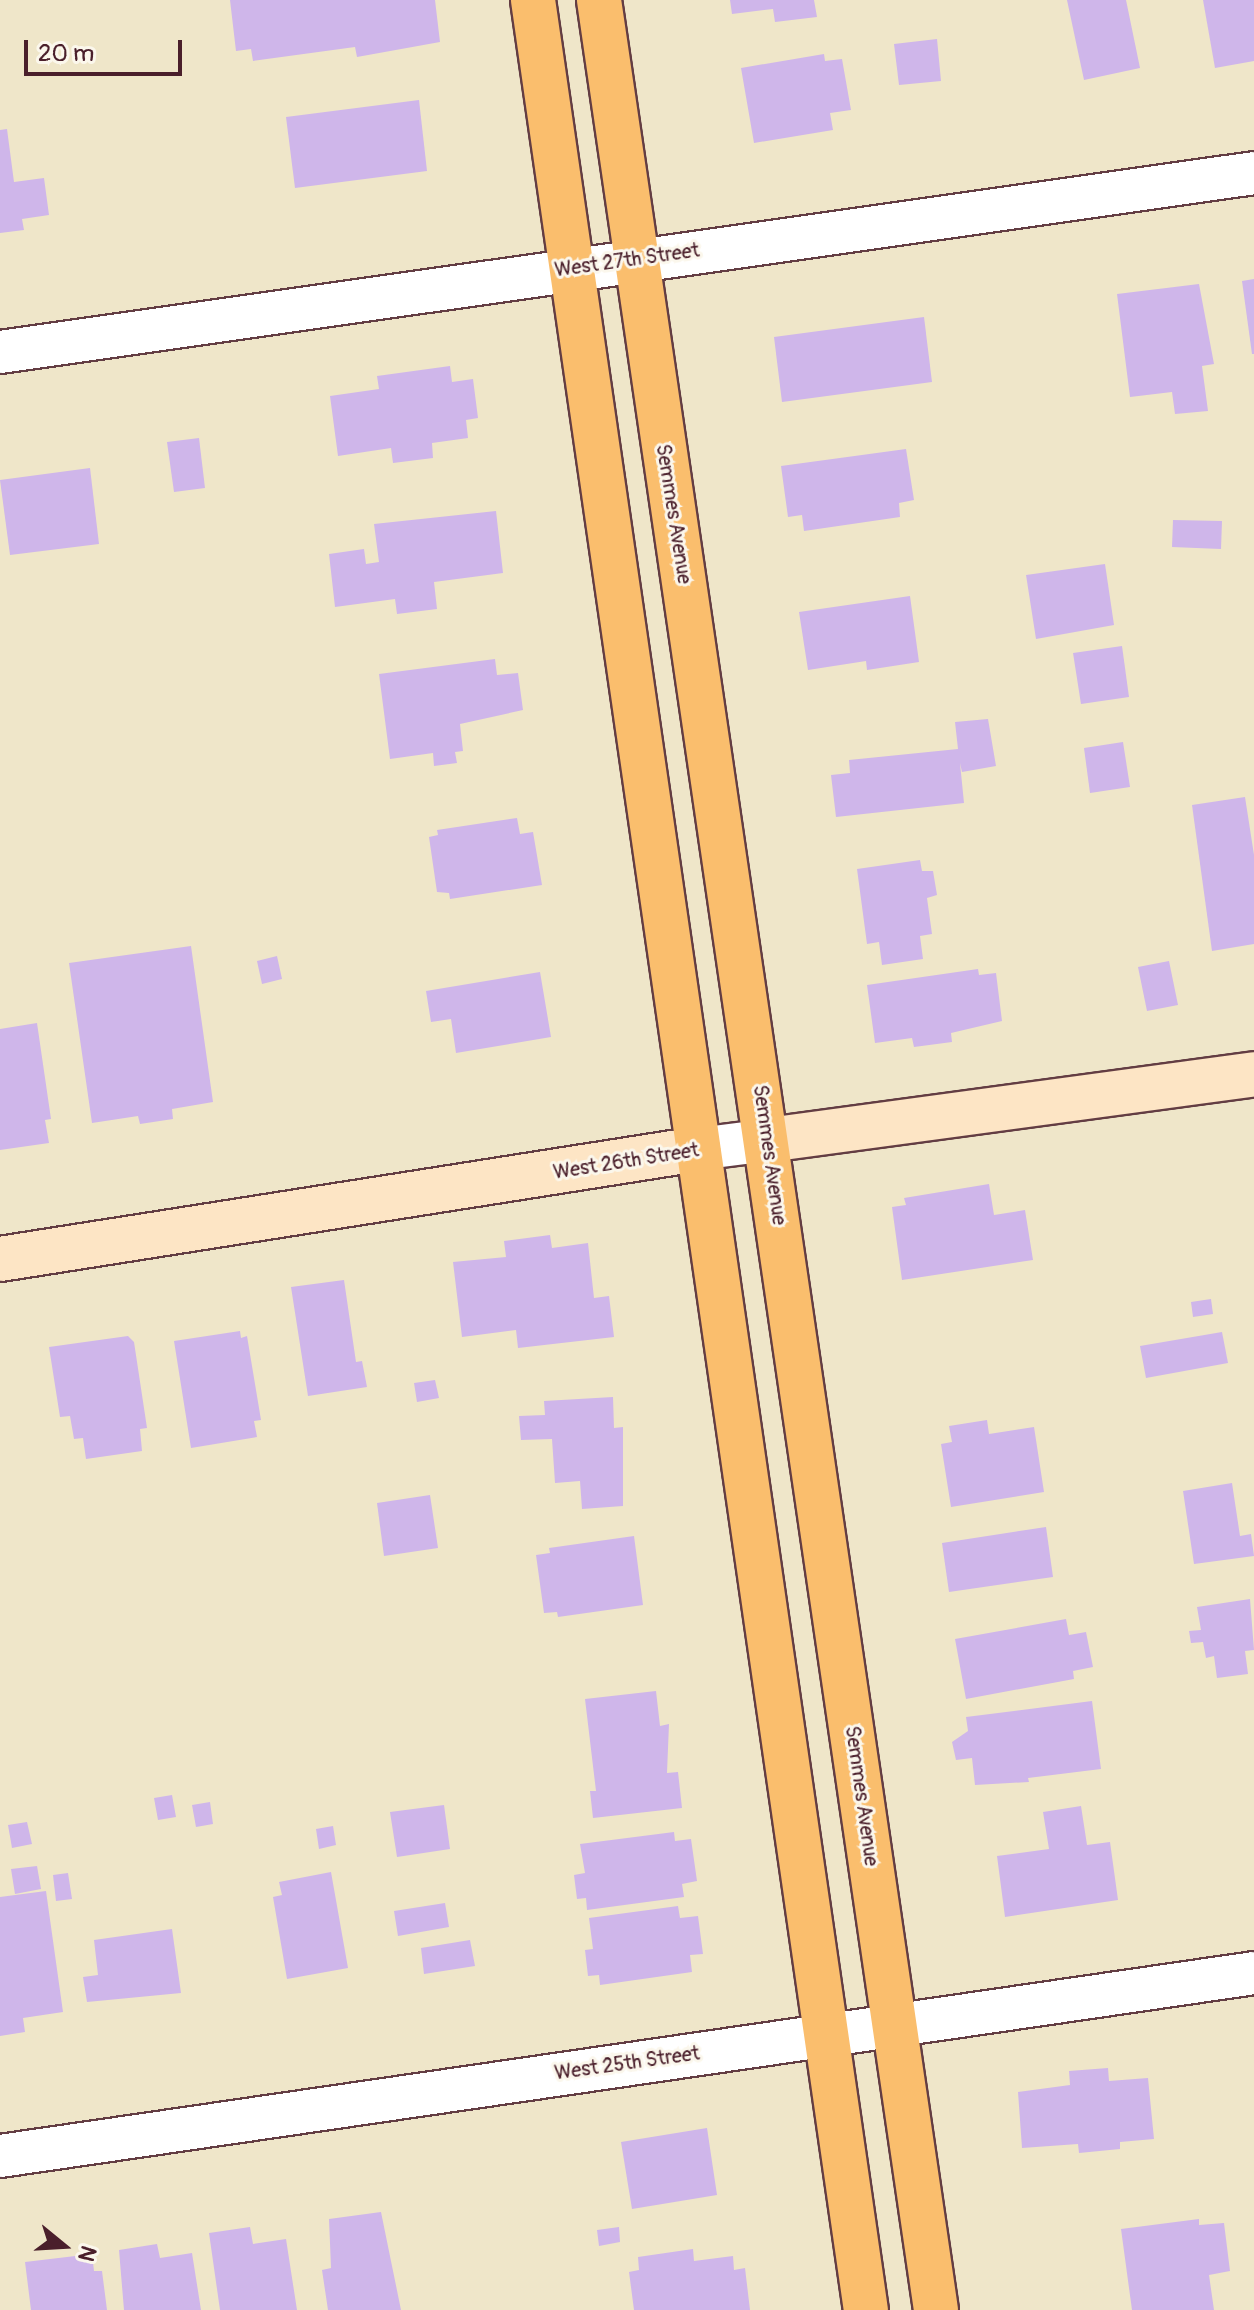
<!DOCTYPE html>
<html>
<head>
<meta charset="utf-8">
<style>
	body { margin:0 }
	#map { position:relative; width:1254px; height:2310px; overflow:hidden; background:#efe6c9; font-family:Pangolin,sans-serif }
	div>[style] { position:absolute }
	.building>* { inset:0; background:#cfb6ea }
	.roads { filter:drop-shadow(2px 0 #633d43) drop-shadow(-2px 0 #633d43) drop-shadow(0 2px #633d43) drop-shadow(0 -2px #633d43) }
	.street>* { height:42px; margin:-21px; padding:0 21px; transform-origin:21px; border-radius:21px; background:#fff }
	.secondary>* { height:44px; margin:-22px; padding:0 22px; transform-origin:22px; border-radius:22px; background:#fde5c5 }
	.primary>* { height:44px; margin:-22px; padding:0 22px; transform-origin:22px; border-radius:22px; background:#fabe6d }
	span { translate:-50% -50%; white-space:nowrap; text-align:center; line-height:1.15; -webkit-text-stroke:6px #fbf7ec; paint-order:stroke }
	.street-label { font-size:20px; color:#4a1f2b }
	.north { position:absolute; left:24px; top:2206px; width:80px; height:80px; -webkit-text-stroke:6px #fbf7ec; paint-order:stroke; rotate:108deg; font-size:22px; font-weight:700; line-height:32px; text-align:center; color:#4a1f2b }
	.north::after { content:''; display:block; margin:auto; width:28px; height:36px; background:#4a1f2b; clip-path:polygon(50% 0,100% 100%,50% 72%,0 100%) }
	.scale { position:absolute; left:24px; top:40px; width:158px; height:36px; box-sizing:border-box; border:4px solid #4a1f2b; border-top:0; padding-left:10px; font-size:24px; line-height:28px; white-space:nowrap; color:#4a1f2b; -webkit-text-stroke:6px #fbf7ec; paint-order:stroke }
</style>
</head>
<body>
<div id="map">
	<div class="building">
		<div style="clip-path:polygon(230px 0,435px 0,440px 42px,357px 57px,355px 47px,253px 61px,251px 49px,236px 51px)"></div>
		<div style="clip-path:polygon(730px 0,814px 0,817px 17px,775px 22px,773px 9px,732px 14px)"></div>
		<div style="clip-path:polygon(1067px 0,1126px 0,1140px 68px,1084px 80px)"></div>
		<div style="clip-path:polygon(1203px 0,1254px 0,1254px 61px,1215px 68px)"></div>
		<div style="clip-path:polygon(937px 39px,941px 81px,899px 85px,894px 44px)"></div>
		<div style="clip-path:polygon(824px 54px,825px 61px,842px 59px,851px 110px,830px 113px,833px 130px,754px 143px,741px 68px)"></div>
		<div style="clip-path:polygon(419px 100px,427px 171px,295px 188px,286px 117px)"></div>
		<div style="clip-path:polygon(7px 129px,14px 182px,44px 178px,49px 215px,22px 219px,24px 230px,0 233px,0 130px)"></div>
		<div style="clip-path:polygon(1254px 279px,1254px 354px,1252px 354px,1242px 281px)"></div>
		<div style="clip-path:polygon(1199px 284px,1214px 364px,1202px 366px,1208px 411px,1175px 414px,1172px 392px,1130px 397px,1117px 294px)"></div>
		<div style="clip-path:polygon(924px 317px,932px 382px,782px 402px,774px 337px)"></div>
		<div style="clip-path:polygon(450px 366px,452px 382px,473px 379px,478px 418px,466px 420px,468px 438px,432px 443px,433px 458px,393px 463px,391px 448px,338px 456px,330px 396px,379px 389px,377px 376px)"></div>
		<div style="clip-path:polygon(199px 438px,205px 488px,174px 492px,167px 442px)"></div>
		<div style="clip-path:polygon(906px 449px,914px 500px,899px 503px,900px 517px,804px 531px,802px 515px,788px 517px,781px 466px)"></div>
		<div style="clip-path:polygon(90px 468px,99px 544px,10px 555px,0 480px)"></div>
		<div style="clip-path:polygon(496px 511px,503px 573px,434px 582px,437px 609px,397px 614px,395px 599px,335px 607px,329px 554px,364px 549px,366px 564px,379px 562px,374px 524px)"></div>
		<div style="clip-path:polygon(1173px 520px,1222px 521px,1221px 549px,1172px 547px)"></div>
		<div style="clip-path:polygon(1105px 564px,1114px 625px,1036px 639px,1026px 575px)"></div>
		<div style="clip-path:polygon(910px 596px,919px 662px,867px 670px,866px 661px,808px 670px,799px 612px)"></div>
		<div style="clip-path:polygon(1122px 646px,1129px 697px,1081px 704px,1073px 653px)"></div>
		<div style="clip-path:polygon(495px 659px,497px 675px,518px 673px,523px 710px,460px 724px,463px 751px,455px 752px,457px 763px,434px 766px,433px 753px,390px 759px,379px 674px)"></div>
		<div style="clip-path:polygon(988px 719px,996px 766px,962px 772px,960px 763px,964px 803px,836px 817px,831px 775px,850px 773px,849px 760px,958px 749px,955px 722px)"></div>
		<div style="clip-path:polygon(1123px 742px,1130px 787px,1090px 793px,1084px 748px)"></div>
		<div style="clip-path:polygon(1245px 797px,1254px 855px,1254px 944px,1212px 951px,1192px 805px)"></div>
		<div style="clip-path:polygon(517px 818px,520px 834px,533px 832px,542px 885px,450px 899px,449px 893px,437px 892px,429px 837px,438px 835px,437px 830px)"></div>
		<div style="clip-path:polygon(920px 860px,922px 871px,933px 871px,937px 895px,927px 898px,932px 934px,920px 936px,923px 959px,882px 965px,879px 942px,867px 944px,857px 869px)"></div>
		<div style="clip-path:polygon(191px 946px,213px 1102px,172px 1109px,173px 1119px,140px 1124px,138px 1116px,92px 1123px,69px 963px)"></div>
		<div style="clip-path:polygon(277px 956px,282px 979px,262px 984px,257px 961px)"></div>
		<div style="clip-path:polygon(1169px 961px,1178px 1005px,1147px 1011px,1138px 967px)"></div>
		<div style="clip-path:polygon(978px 969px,979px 975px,996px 973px,1002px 1021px,951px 1033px,952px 1042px,914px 1047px,912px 1038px,875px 1043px,867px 985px)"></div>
		<div style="clip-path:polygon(540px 972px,551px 1037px,456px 1053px,451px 1019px,431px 1022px,426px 991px)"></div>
		<div style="clip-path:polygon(37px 1023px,51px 1119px,45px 1120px,49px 1143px,0 1150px,0 1029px)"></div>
		<div style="clip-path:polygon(989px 1184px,994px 1215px,1025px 1210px,1033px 1260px,902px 1280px,892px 1207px,906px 1205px,904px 1198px)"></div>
		<div style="clip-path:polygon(550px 1235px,552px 1248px,588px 1243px,594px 1298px,609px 1296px,614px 1337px,518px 1348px,516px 1330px,462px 1337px,453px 1262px,506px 1257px,504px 1241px)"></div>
		<div style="clip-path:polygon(344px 1280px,356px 1362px,362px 1361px,367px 1387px,308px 1396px,291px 1287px)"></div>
		<div style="clip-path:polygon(1211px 1299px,1213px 1314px,1193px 1317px,1191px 1302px)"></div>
		<div style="clip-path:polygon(240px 1331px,241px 1338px,247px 1336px,261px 1420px,254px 1421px,257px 1437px,191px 1448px,174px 1341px)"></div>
		<div style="clip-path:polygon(1222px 1332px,1228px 1363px,1146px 1378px,1140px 1346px)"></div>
		<div style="clip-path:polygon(128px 1336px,134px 1342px,147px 1428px,140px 1429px,142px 1451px,86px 1459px,83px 1438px,74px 1439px,70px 1416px,60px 1417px,49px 1347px)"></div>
		<div style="clip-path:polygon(435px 1380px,439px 1398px,417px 1402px,414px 1383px)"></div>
		<div style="clip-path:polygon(613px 1397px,614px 1428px,623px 1427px,623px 1506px,582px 1509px,580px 1481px,555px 1483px,552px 1439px,521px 1440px,519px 1416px,545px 1415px,544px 1401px)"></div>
		<div style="clip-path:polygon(987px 1420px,989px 1434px,1034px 1427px,1044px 1492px,951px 1507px,941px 1444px,952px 1442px,949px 1426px)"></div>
		<div style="clip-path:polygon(1232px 1483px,1240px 1536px,1251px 1534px,1254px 1556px,1194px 1564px,1183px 1491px)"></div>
		<div style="clip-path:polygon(430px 1495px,438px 1548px,384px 1556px,377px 1503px)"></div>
		<div style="clip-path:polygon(1046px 1527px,1053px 1577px,949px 1592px,942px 1543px)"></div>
		<div style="clip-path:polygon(634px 1536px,643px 1605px,558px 1617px,557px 1612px,544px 1613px,536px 1555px,550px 1553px,549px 1548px)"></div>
		<div style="clip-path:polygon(1250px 1599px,1254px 1650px,1245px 1651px,1248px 1674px,1217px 1678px,1214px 1656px,1206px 1658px,1203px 1642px,1191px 1643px,1189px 1631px,1201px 1630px,1197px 1607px)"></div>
		<div style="clip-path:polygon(1066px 1619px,1069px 1635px,1086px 1632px,1093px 1667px,1073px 1671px,1074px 1679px,966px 1699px,955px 1639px)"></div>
		<div style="clip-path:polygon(656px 1691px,660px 1726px,669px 1724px,667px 1773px,678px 1772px,682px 1808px,593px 1818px,590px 1791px,596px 1791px,585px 1699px)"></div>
		<div style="clip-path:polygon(1092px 1701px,1101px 1769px,1028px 1778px,1029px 1782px,975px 1785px,972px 1758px,956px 1760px,952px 1742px,968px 1731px,966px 1717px)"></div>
		<div style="clip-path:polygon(172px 1795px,176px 1817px,158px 1820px,154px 1798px)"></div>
		<div style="clip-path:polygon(210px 1802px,213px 1824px,196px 1827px,192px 1805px)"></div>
		<div style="clip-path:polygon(444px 1805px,450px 1849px,397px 1857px,390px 1812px)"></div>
		<div style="clip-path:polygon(1081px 1806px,1087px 1845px,1110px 1842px,1118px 1900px,1005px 1917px,997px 1856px,1049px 1849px,1043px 1812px)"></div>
		<div style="clip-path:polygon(27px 1822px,32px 1844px,12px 1848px,8px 1825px)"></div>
		<div style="clip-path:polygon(333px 1826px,336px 1845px,319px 1849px,316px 1829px)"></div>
		<div style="clip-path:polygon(674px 1832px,675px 1841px,691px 1839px,697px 1881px,682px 1884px,684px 1897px,587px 1910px,586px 1898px,577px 1899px,574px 1875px,585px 1873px,580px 1844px)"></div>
		<div style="clip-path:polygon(37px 1866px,41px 1889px,15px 1894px,11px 1869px)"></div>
		<div style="clip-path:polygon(331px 1872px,348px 1968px,287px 1979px,273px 1897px,282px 1895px,279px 1882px)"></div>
		<div style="clip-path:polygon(68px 1873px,72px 1899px,56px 1901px,53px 1875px)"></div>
		<div style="clip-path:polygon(46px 1891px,63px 2012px,23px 2018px,25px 2032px,0 2036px,0 1897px)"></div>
		<div style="clip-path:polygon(445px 1903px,449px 1927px,398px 1936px,394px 1911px)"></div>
		<div style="clip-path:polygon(678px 1906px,680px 1918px,698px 1916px,703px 1954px,690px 1955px,692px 1972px,600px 1985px,599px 1975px,588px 1976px,585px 1950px,593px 1949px,589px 1918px)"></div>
		<div style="clip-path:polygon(172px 1929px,181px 1993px,87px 2002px,83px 1977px,98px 1975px,94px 1940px)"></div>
		<div style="clip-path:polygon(470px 1940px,475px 1966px,424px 1974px,421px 1948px)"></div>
		<div style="clip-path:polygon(1108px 2068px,1109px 2081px,1148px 2078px,1154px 2139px,1120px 2142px,1120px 2149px,1079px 2153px,1078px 2144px,1022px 2148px,1018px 2092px,1070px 2085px,1069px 2071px)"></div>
		<div style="clip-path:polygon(707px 2128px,717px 2195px,632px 2209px,621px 2142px)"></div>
		<div style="clip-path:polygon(381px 2212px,401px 2310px,328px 2310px,322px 2270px,331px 2268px,329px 2219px)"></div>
		<div style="clip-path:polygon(1199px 2219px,1199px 2225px,1224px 2223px,1230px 2271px,1209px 2275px,1214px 2310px,1132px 2310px,1121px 2229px)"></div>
		<div style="clip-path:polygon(250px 2227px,253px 2244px,286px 2239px,297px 2310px,220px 2310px,209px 2233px)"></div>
		<div style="clip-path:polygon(619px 2227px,620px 2242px,599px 2246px,597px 2230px)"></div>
		<div style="clip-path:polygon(157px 2244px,160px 2258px,192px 2253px,201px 2310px,124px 2310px,119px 2250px)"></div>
		<div style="clip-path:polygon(693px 2249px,694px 2261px,733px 2256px,734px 2270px,745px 2268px,750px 2310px,634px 2310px,629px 2272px,639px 2270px,638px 2257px)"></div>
		<div style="clip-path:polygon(92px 2254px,94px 2271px,102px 2271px,107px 2310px,31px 2310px,25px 2262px)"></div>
	</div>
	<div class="roads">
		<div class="street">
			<div style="left:0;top:352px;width:1267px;rotate:-8.12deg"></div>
			<div style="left:698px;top:1149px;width:71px;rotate:-7.3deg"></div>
			<div style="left:0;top:2156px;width:1267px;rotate:-8.3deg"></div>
		</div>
		<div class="secondary">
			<div style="left:768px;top:1140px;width:490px;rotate:-7.7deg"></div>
			<div style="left:0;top:1259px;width:707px;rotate:-8.96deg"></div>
		</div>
		<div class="primary">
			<div style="left:533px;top:0;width:2334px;rotate:81.8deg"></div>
			<div style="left:599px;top:0;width:2334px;rotate:81.7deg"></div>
		</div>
	</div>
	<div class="street-label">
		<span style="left:627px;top:260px;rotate:-8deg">West 27th Street</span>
		<span style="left:674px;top:514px;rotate:81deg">Semmes Avenue</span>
		<span style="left:770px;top:1155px;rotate:82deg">Semmes Avenue</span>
		<span style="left:626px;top:1161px;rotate:-9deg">West 26th Street</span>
		<span style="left:862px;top:1796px;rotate:82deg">Semmes Avenue</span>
		<span style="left:627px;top:2063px;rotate:-8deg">West 25th Street</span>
	</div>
	<div class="north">N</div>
	<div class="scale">20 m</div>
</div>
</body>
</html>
